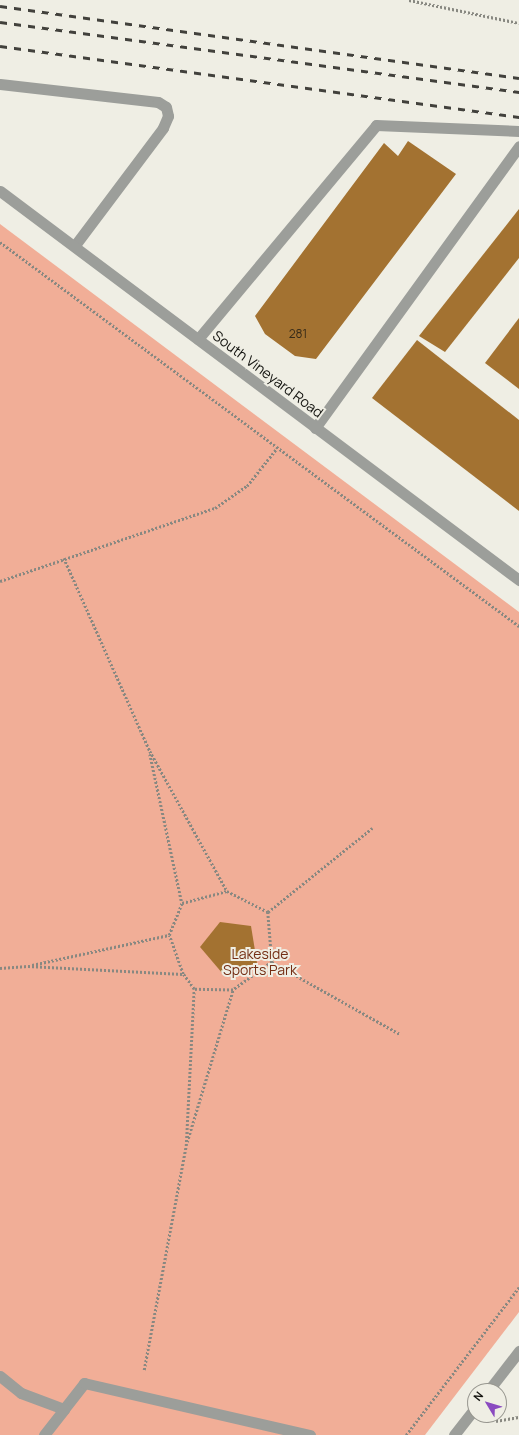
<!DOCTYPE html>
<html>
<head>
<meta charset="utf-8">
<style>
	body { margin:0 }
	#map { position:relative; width:519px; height:1435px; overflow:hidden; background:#efeee4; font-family:Manrope,sans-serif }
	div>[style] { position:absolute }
	.green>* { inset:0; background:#f1ae97 }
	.building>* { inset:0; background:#a37231 }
	.path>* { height:2.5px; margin-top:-1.25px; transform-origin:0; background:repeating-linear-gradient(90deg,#888881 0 2px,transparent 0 4px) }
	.service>* { height:11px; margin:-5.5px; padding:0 5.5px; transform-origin:5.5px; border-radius:5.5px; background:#9c9e9a }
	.tertiary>* { height:11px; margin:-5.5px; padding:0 5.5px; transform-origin:5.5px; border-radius:5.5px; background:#9c9e9a }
	.rail>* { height:3px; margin-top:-1.5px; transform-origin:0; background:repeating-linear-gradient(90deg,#42413c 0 7px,transparent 0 14px) }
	span { translate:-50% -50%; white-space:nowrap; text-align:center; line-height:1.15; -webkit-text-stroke:4px #efeee4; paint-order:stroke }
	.number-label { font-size:12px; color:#372b18 }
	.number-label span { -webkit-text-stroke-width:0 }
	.street-label { font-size:14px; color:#13130f }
	.park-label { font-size:14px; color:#742e14 }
	.north { position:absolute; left:467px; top:1383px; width:40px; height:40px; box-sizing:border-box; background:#efeee4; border:1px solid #97968f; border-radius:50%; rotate:308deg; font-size:11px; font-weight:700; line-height:16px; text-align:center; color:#13130f }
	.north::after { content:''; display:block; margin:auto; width:14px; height:18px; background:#8a4ac0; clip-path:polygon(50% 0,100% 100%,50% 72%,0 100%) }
</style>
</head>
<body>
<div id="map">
	<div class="green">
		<div style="clip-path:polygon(0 224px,519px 612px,519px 1312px,425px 1435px,0 1435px)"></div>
	</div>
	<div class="building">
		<div style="clip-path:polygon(408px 141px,456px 174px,316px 359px,295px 356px,265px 334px,255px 316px,384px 143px,398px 156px)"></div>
		<div style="clip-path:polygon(519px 209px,519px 258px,445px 352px,419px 336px)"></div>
		<div style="clip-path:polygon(519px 318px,519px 389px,485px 363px)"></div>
		<div style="clip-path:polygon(417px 340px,519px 420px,519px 511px,372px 398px)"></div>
		<div style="clip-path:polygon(220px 922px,251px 926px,257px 963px,223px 974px,200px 947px)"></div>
	</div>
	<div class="path">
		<div style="left:409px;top:0;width:112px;rotate:11.8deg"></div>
		<div style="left:0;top:242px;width:646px;rotate:36.5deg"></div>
		<div style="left:64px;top:558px;width:211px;rotate:66deg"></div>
		<div style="left:150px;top:751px;width:160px;rotate:61.2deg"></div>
		<div style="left:0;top:581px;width:227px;rotate:-18.8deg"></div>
		<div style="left:215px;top:508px;width:39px;rotate:-35deg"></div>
		<div style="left:247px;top:486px;width:48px;rotate:-51.7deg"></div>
		<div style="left:150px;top:754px;width:152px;rotate:77.9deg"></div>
		<div style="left:268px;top:912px;width:134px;rotate:-38.9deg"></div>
		<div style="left:272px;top:962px;width:147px;rotate:29.4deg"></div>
		<div style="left:32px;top:965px;width:140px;rotate:-12.4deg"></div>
		<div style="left:0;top:968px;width:28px;rotate:-4deg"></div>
		<div style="left:28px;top:966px;width:155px;rotate:3deg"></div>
		<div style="left:187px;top:1142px;width:159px;rotate:-73.2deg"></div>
		<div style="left:144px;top:1370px;width:228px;rotate:-79.4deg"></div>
		<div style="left:186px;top:1146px;width:157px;rotate:-87.1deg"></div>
		<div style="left:194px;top:989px;width:19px;rotate:-126deg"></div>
		<div style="left:183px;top:974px;width:41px;rotate:-109.7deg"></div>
		<div style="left:169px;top:935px;width:35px;rotate:-68deg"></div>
		<div style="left:182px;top:903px;width:47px;rotate:-14.9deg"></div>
		<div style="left:227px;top:891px;width:46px;rotate:27.1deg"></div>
		<div style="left:268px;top:912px;width:50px;rotate:85.4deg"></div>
		<div style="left:272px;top:962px;width:48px;rotate:144.3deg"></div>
		<div style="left:233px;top:990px;width:39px;rotate:-179deg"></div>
		<div style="left:496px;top:1421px;width:23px;rotate:-10deg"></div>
		<div style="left:406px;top:1435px;width:186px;rotate:-52.6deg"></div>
	</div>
	<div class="service">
		<div style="left:0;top:84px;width:159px;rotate:6.5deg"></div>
		<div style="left:158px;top:102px;width:9px;rotate:32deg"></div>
		<div style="left:166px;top:107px;width:9px;rotate:77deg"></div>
		<div style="left:168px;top:116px;width:13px;rotate:113deg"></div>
		<div style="left:163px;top:128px;width:146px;rotate:126.9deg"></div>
		<div style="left:198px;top:339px;width:278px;rotate:-50.2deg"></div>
		<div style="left:376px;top:125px;width:143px;rotate:2.4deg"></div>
		<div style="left:315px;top:428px;width:348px;rotate:-54.1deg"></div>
		<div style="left:0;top:1376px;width:27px;rotate:39deg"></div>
		<div style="left:21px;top:1393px;width:46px;rotate:20.4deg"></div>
		<div style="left:64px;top:1409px;width:33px;rotate:-52deg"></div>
		<div style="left:84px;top:1383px;width:232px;rotate:13deg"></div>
		<div style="left:44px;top:1435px;width:33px;rotate:-52deg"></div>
	</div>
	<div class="tertiary">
		<div style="left:0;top:191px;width:649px;rotate:36.85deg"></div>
		<div style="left:488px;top:1391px;width:51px;rotate:-52.2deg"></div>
		<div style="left:454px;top:1435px;width:34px;rotate:-52deg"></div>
	</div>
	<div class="rail">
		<div style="left:0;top:6px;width:524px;rotate:7.9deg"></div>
		<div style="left:0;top:22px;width:524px;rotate:7.68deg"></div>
		<div style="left:0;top:46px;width:524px;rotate:7.79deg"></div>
	</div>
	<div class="number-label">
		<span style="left:298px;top:334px">281</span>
	</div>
	<div class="street-label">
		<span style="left:268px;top:374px;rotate:37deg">South Vineyard Road</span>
	</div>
	<div class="park-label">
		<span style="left:260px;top:962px">Lakeside<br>Sports Park</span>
	</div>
	<div class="north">N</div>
</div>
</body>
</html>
